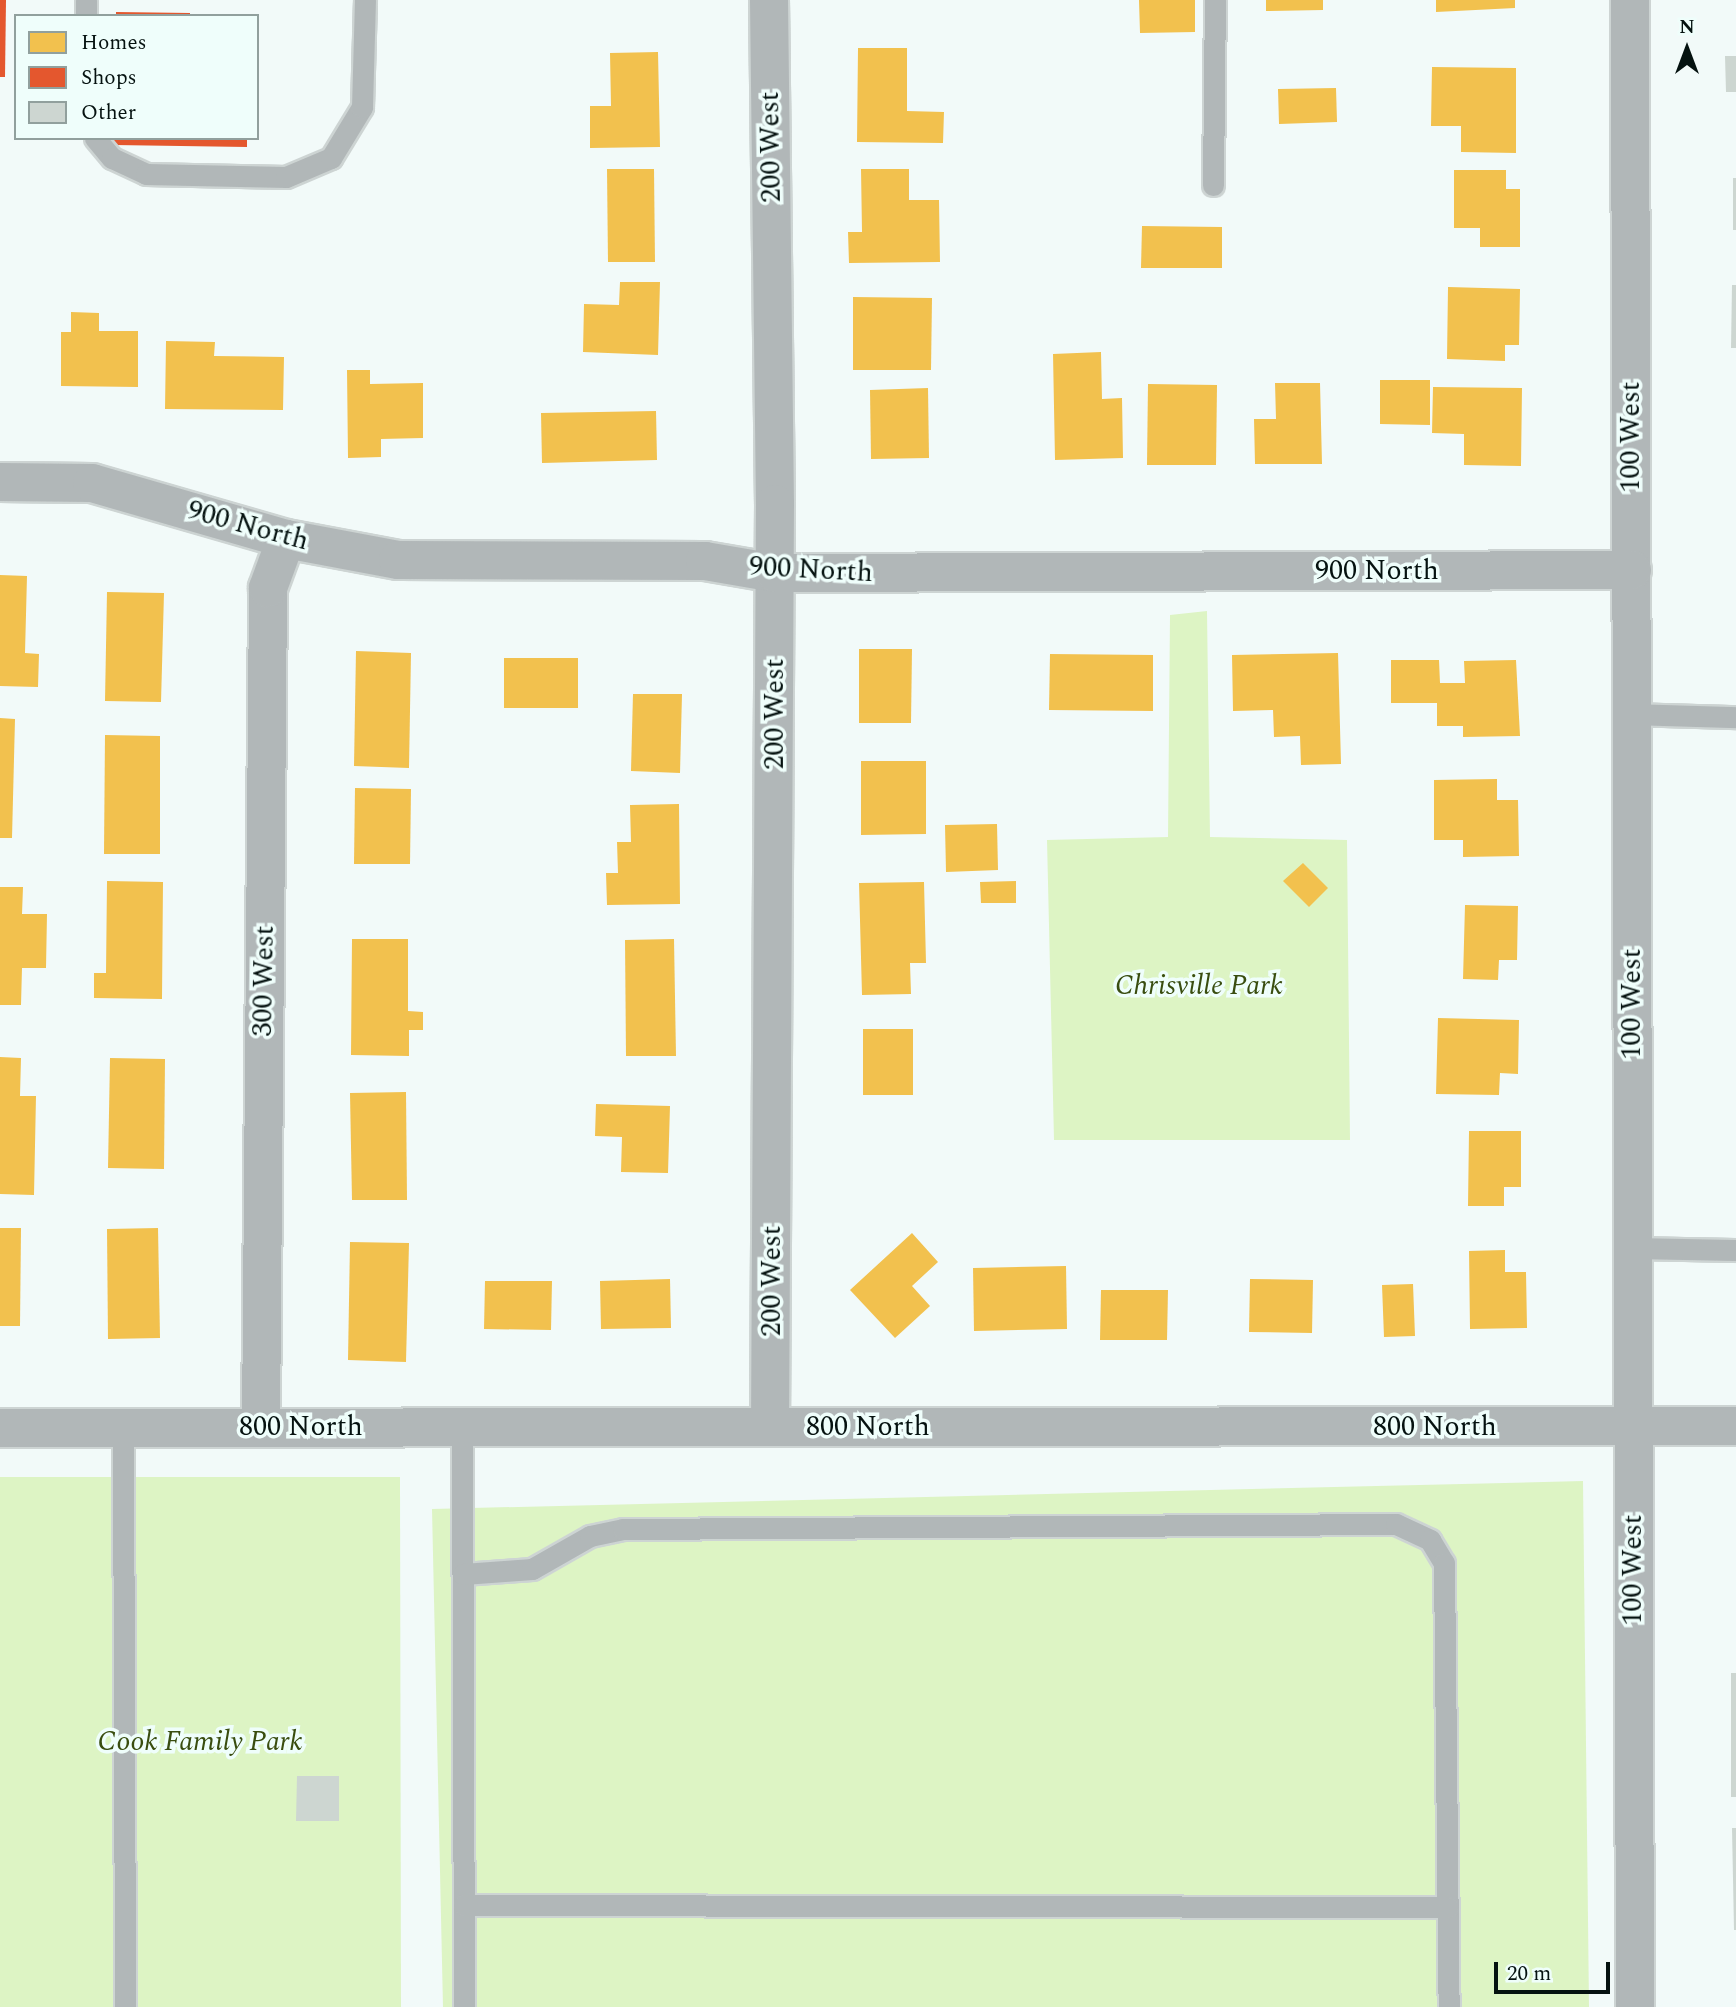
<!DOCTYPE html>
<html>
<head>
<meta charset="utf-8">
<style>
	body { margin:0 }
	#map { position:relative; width:1736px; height:2007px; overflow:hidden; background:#f2faf9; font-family:Spectral,serif }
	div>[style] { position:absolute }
	.green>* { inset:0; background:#ddf4c4 }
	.homes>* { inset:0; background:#f2c14e }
	.shops>* { inset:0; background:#e4572e }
	.building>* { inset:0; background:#cdd6d1 }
	.roads { filter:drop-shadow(2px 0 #cdd4d3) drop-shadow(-2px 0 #cdd4d3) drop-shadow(0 2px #cdd4d3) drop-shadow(0 -2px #cdd4d3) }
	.service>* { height:21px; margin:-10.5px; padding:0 10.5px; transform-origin:10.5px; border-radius:10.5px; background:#b1b7b8 }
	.minor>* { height:38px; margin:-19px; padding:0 19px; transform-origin:19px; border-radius:19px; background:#b1b7b8 }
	span { translate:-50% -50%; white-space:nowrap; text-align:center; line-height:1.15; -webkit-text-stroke:7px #effefb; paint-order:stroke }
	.street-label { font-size:28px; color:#051210 }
	.park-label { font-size:28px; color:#394d0f; font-style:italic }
	.legend { position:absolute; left:14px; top:14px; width:245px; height:126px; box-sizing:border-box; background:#effefb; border:2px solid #91a09d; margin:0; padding:9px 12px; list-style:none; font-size:21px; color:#051210 }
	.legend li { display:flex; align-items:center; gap:14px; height:35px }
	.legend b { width:35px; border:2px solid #91a09d }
	.north { position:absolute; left:1652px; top:14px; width:70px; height:70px; -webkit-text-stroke:5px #effefb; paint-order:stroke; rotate:0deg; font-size:19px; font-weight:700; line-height:28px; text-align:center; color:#051210 }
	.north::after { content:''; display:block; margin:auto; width:24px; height:32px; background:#051210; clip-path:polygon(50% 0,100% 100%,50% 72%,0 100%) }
	.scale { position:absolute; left:1494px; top:1962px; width:116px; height:32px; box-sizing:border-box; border:4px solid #051210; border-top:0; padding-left:9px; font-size:21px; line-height:24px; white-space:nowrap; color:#051210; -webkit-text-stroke:5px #effefb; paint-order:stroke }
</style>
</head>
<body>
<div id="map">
	<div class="green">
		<div style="clip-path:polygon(1207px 611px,1210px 837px,1347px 840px,1350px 1140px,1054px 1140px,1047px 840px,1168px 837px,1170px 615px)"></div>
		<div style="clip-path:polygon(0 1477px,400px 1477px,401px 2007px,0 2007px)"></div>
		<div style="clip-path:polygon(1583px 1481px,1589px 2007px,443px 2007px,432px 1509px)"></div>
	</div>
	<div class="homes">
		<div style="clip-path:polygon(1139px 0,1195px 0,1195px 32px,1140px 33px)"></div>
		<div style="clip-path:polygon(1266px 0,1323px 0,1323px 10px,1266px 11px)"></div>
		<div style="clip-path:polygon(1436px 0,1515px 0,1515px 8px,1436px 12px)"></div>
		<div style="clip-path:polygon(858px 48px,907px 48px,907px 111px,944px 112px,943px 143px,857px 142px)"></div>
		<div style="clip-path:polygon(658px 52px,660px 147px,590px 148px,590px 106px,611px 106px,610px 53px)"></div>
		<div style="clip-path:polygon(1432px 67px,1516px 68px,1516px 153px,1461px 152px,1461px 126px,1431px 126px)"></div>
		<div style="clip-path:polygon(1336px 88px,1337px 122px,1279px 124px,1278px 89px)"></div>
		<div style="clip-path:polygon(607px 169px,654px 169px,655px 262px,608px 262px)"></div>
		<div style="clip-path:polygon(861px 169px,909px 169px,909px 200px,939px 200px,940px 262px,849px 263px,848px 232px,862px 232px)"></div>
		<div style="clip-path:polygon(1454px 170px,1506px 170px,1506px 189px,1520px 189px,1520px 247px,1480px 247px,1480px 228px,1454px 228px)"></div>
		<div style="clip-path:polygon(1142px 226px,1222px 227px,1222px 268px,1141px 268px)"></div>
		<div style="clip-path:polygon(620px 282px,660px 282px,658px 355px,583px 352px,584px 304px,619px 305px)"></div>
		<div style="clip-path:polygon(1448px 287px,1520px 289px,1519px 345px,1505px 345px,1505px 361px,1447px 359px)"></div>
		<div style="clip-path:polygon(853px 297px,932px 298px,931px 370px,853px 370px)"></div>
		<div style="clip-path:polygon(71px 312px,99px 313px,99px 331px,138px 331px,138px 387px,61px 386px,61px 332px,71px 332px)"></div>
		<div style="clip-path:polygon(166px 341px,215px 342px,214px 356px,284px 357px,283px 410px,165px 409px)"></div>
		<div style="clip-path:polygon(1101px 352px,1102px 399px,1122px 398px,1123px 458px,1055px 460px,1053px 354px)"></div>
		<div style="clip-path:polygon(347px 370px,370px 370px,370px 384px,423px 383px,423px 438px,381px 439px,381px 457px,348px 458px)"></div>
		<div style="clip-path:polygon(1380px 380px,1430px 380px,1430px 425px,1380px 424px)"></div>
		<div style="clip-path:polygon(1275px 383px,1320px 383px,1322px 464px,1255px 464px,1254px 419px,1276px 419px)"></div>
		<div style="clip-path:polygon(1148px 384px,1217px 385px,1216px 465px,1147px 465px)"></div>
		<div style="clip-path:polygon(1433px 387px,1522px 388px,1521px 466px,1464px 465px,1464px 434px,1432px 433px)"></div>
		<div style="clip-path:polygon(928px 388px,929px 458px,871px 459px,870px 390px)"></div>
		<div style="clip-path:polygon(656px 411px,657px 460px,542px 463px,541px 413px)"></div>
		<div style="clip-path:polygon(0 575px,27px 576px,25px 653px,39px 654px,38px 687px,0 686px)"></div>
		<div style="clip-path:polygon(107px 592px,164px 593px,161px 702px,105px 701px)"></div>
		<div style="clip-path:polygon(859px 649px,912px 649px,911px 723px,859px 723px)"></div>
		<div style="clip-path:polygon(356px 651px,411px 653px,409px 768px,354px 766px)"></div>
		<div style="clip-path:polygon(1338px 653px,1341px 764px,1301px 765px,1300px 736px,1274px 737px,1273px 710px,1233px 711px,1232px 655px)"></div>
		<div style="clip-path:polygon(1050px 654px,1153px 655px,1153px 711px,1049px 710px)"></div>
		<div style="clip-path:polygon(504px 658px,578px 658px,578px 708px,504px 708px)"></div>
		<div style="clip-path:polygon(1391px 660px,1439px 660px,1440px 683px,1465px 683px,1464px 661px,1516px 660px,1520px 736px,1463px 737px,1463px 726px,1437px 726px,1437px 703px,1391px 703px)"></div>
		<div style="clip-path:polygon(633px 694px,682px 694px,680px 773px,631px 771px)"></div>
		<div style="clip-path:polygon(0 718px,15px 719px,12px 838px,0 838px)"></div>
		<div style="clip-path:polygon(105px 735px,160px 736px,160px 854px,104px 854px)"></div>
		<div style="clip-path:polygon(861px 761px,926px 761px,926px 834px,861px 835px)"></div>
		<div style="clip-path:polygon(1497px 779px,1497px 800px,1518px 800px,1519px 856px,1463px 857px,1463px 840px,1434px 840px,1434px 780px)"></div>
		<div style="clip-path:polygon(355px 788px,411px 789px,410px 864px,354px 864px)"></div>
		<div style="clip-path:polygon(679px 804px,680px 904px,607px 905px,606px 873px,618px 873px,617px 842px,631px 842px,630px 805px)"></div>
		<div style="clip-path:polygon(997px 824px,998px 870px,946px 872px,945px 825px)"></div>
		<div style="clip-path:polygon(1303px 863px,1328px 888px,1309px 907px,1283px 881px)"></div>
		<div style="clip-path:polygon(107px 881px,163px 882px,162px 999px,94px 998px,94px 973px,106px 973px)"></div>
		<div style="clip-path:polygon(1016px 881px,1016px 903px,981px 903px,980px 882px)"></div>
		<div style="clip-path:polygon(924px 882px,926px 963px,910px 963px,911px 994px,862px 995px,859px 883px)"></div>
		<div style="clip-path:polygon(0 887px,23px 887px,22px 914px,47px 914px,46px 968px,22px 968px,21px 1005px,0 1005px)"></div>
		<div style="clip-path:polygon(1465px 905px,1518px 906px,1517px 960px,1499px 960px,1498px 980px,1463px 979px)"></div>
		<div style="clip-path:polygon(352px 939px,408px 939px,408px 1011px,423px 1012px,423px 1030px,409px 1030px,409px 1056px,351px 1055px)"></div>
		<div style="clip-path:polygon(674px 939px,676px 1056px,626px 1056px,625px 940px)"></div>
		<div style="clip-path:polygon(1438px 1018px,1519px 1020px,1518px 1074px,1500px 1073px,1499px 1095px,1436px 1094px)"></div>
		<div style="clip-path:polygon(863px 1029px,913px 1029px,913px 1095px,863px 1095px)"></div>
		<div style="clip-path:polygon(0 1057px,21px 1058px,20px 1096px,36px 1096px,34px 1195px,0 1194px)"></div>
		<div style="clip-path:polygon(110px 1058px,165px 1059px,164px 1169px,108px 1168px)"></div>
		<div style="clip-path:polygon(406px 1092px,407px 1200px,352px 1200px,350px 1093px)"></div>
		<div style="clip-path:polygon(596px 1104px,670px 1106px,668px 1173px,621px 1172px,622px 1137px,595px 1136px)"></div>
		<div style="clip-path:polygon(1469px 1131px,1521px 1131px,1521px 1187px,1504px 1187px,1504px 1206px,1468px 1206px)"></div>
		<div style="clip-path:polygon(0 1228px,21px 1228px,20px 1326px,0 1326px)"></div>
		<div style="clip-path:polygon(158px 1228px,160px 1338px,108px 1339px,107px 1229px)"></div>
		<div style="clip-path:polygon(912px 1233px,938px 1262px,912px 1286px,930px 1306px,895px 1338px,850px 1290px)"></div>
		<div style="clip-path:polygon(350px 1242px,409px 1243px,406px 1362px,348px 1360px)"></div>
		<div style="clip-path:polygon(1505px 1250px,1505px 1272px,1526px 1272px,1527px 1328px,1470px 1329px,1469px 1251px)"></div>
		<div style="clip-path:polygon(1066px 1266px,1067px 1329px,974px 1331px,973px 1268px)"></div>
		<div style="clip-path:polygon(670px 1279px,671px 1328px,601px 1329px,600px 1281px)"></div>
		<div style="clip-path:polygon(1250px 1279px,1313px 1280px,1312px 1333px,1249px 1332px)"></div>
		<div style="clip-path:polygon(485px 1281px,552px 1281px,551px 1330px,484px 1329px)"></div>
		<div style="clip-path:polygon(1413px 1284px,1415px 1336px,1384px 1337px,1382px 1285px)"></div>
		<div style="clip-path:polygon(1101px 1290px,1168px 1290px,1167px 1340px,1100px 1340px)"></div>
	</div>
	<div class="shops">
		<div style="clip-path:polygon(0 0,6px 0,5px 77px,0 77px)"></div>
		<div style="clip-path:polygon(116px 12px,190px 13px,190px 16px,116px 16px)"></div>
		<div style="clip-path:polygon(114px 138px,247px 138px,247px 147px,114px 145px)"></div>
	</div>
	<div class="building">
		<div style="clip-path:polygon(1725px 56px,1736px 56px,1736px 92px,1726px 92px)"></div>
		<div style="clip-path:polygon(1733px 178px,1736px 178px,1736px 230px,1733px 230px)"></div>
		<div style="clip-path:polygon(1732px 285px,1736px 285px,1736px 348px,1731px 348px)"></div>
		<div style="clip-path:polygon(1731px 1673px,1736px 1673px,1736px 1797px,1731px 1797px)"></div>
		<div style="clip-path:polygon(297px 1776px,339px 1776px,339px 1821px,296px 1821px)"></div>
		<div style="clip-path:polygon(1732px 1828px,1736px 1828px,1736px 1930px,1734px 1930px)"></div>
	</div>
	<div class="roads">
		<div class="service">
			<div style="left:86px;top:0;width:16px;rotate:90deg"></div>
			<div style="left:95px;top:138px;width:26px;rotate:50deg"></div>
			<div style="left:112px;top:158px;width:38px;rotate:25deg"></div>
			<div style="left:146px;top:174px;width:140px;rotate:1.2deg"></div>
			<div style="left:286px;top:177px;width:49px;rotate:-22.9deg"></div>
			<div style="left:331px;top:158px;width:60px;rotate:-58.7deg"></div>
			<div style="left:362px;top:107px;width:107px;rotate:-88.4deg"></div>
			<div style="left:1213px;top:185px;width:185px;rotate:-89.4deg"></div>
			<div style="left:1632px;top:714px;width:104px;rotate:1.7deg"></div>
			<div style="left:1632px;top:1248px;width:104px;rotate:1.1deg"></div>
			<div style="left:462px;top:1427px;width:580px;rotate:89.8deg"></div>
			<div style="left:123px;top:1428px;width:579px;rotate:89.8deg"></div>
			<div style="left:463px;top:1574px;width:69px;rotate:-4.1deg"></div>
			<div style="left:532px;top:1569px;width:67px;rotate:-29.6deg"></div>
			<div style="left:590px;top:1536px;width:34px;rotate:-12deg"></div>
			<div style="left:623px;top:1529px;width:773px;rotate:-0.37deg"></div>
			<div style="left:1396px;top:1524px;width:38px;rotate:25deg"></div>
			<div style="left:1430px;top:1540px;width:27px;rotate:59deg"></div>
			<div style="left:1444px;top:1563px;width:444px;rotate:89.4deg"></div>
			<div style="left:464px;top:1905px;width:984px;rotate:0.12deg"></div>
		</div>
		<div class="minor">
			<div style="left:769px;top:0;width:504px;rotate:89.32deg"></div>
			<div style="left:775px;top:504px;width:923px;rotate:90.31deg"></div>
			<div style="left:1630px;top:0;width:2007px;rotate:89.86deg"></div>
			<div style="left:0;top:482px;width:92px;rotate:0.6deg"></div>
			<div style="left:92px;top:483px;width:202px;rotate:16.1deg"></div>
			<div style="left:286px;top:539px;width:114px;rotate:10.6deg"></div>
			<div style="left:398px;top:560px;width:307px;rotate:0.2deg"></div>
			<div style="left:705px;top:561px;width:71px;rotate:9.7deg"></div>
			<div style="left:775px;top:573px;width:857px;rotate:-0.2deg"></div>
			<div style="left:261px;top:1427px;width:839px;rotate:-89.52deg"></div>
			<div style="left:268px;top:588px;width:52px;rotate:-69.8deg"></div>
			<div style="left:0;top:1428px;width:1736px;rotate:-0.07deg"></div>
		</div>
	</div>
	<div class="street-label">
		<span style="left:771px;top:147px;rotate:-91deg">200 West</span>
		<span style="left:1631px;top:437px;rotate:-90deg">100 West</span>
		<span style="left:248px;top:526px;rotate:15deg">900 North</span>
		<span style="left:811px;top:570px;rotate:3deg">900 North</span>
		<span style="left:1377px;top:571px">900 North</span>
		<span style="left:775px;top:714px;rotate:-90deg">200 West</span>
		<span style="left:264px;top:981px;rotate:-89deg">300 West</span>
		<span style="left:1632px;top:1004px;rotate:-90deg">100 West</span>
		<span style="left:772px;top:1281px;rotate:-90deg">200 West</span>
		<span style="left:301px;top:1427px">800 North</span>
		<span style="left:868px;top:1427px">800 North</span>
		<span style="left:1435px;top:1427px">800 North</span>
		<span style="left:1633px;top:1570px;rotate:-90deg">100 West</span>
	</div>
	<div class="park-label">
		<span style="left:1199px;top:986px">Chrisville Park</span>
		<span style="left:200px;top:1742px">Cook Family Park</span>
	</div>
	<ul class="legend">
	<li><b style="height:19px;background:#f2c14e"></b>Homes</li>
	<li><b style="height:19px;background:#e4572e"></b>Shops</li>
	<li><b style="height:19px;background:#cdd6d1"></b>Other</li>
	</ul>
	<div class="north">N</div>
	<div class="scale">20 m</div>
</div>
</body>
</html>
